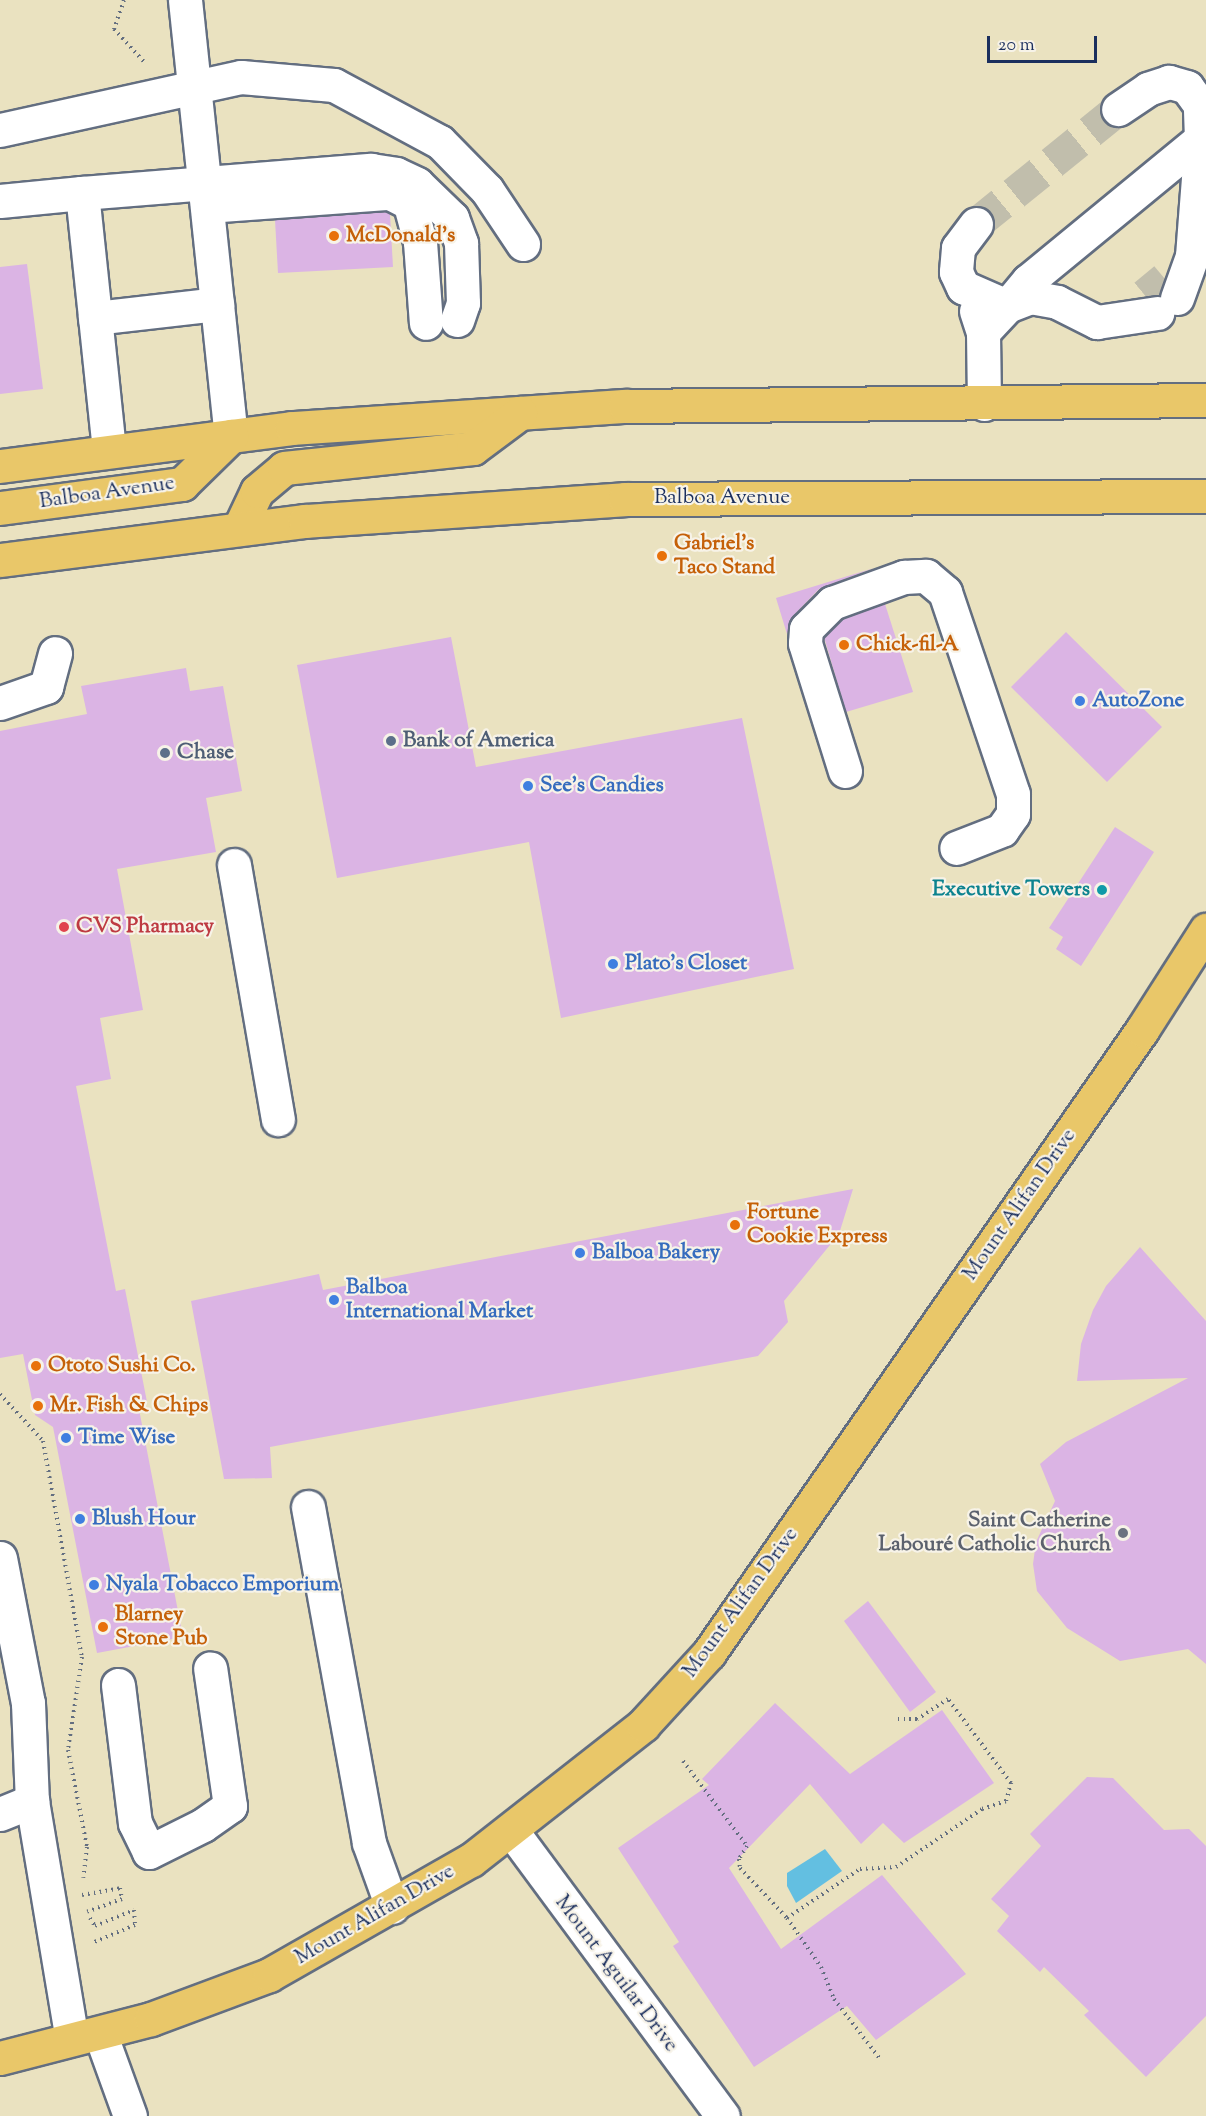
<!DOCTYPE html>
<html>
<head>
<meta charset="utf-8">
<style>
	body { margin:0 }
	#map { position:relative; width:1206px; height:2116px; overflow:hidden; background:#eae2c0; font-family:"Sorts Mill Goudy",serif }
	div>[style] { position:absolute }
	.water>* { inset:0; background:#63bfe1 }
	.building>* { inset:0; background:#dbb4e4 }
	.minor-tunnel>* { height:33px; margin-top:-16.5px; transform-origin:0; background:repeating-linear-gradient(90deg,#c1beac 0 33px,transparent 0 49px) }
	.path>* { height:4px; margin-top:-2px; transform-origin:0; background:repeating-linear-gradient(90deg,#636e80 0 1.5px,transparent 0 6px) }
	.roads { filter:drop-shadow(2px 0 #636e80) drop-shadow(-2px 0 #636e80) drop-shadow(0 2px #636e80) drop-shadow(0 -2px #636e80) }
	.minor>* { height:33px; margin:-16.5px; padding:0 16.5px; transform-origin:16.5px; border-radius:16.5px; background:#fff }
	.major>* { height:33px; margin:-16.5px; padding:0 16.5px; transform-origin:16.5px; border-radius:16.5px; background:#e9c769 }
	.dots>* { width:16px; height:16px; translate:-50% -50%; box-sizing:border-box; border:3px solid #f7f3e8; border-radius:50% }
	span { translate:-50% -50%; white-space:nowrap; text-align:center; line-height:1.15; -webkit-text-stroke:4.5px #f7f3e8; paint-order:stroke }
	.food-label { font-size:21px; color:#c56008; font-weight:700 }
	.left { translate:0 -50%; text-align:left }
	.street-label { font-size:21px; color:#1b2f5e }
	.shop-label { font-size:21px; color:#366cbe; font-weight:700 }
	.service-label { font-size:21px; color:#4e5e75; font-weight:700 }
	.culture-label { font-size:21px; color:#0d838f; font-weight:700 }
	.right { translate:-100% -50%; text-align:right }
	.health-label { font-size:21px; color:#be3a42; font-weight:700 }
	.worship-label { font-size:21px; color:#5b616d; font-weight:700 }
	.scale { position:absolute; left:987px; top:36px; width:110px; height:27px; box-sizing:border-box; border:3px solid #1b2f5e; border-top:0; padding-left:8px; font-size:18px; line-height:21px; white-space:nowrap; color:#1b2f5e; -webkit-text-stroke:4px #f7f3e8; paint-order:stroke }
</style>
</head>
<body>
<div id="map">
	<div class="water">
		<div style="clip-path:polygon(825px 1849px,842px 1871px,796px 1903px,787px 1886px,787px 1873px)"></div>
	</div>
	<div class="building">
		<div style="clip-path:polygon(386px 212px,390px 214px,393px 267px,278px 273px,275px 220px)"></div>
		<div style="clip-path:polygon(27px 264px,43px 389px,0 394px,0 267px)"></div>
		<div style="clip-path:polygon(874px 568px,819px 589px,793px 616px,787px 634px,776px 598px)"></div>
		<div style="clip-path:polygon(885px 604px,913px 692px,846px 712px,824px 637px,842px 619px)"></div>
		<div style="clip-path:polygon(1066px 632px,1162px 727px,1107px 782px,1011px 687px)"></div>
		<div style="clip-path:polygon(451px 637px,476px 767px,742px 718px,794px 969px,561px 1018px,529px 842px,337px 878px,297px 665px)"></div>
		<div style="clip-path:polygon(186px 668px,190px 691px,223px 686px,242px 791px,206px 798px,216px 852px,117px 869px,143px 1010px,100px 1018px,111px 1079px,76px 1086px,116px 1291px,125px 1289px,147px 1402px,138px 1404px,183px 1637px,97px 1653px,53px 1427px,35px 1415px,23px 1354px,0 1358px,0 731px,87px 714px,81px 686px)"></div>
		<div style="clip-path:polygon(1115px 827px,1154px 852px,1081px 966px,1056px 949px,1063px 937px,1049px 928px)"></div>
		<div style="clip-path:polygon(853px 1189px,839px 1234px,784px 1301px,788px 1322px,758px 1356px,270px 1447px,272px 1478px,224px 1479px,191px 1301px,319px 1274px,323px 1290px)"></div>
		<div style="clip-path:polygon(1140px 1247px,1206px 1321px,1206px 1664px,1188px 1649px,1120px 1661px,1067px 1628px,1037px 1591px,1033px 1564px,1036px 1542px,1055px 1501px,1040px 1464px,1066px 1442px,1188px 1378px,1077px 1381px,1081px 1344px,1093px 1310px,1106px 1286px)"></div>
		<div style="clip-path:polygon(868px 1601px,936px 1692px,910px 1712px,844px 1621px)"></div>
		<div style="clip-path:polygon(775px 1703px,850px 1774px,942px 1710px,994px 1783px,904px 1843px,883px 1823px,861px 1844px,810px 1784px,729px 1868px,781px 1949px,882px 1875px,966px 1974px,876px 2040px,847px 2006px,754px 2067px,673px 1946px,679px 1942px,618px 1848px,709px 1785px,702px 1779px)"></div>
		<div style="clip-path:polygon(1087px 1777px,1113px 1778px,1164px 1830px,1189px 1829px,1206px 1846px,1206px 2016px,1146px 2077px,1084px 2015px,1089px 2011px,1044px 1967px,1040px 1972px,997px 1931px,1009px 1916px,991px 1899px,1041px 1846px,1030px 1834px)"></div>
	</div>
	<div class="minor-tunnel">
		<div style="left:976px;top:224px;width:183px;rotate:-39deg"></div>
		<div style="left:1145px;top:295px;width:26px;rotate:-40deg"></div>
	</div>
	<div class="path">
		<div style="left:124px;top:0;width:31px;rotate:109deg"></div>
		<div style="left:114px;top:29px;width:46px;rotate:47.6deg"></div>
		<div style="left:0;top:1394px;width:64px;rotate:47.5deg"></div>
		<div style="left:43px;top:1441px;width:219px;rotate:79.8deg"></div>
		<div style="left:82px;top:1657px;width:94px;rotate:98.6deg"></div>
		<div style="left:68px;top:1750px;width:99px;rotate:78.9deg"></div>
		<div style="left:87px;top:1847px;width:31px;rotate:97deg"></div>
		<div style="left:683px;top:1761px;width:106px;rotate:53deg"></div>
		<div style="left:747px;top:1846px;width:15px;rotate:122deg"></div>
		<div style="left:739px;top:1859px;width:9px;rotate:84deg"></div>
		<div style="left:740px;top:1868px;width:69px;rotate:46.8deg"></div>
		<div style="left:787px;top:1918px;width:60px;rotate:55.2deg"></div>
		<div style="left:821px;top:1967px;width:35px;rotate:68deg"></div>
		<div style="left:834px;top:1999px;width:76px;rotate:52.5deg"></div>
		<div style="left:82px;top:1895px;width:39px;rotate:-10deg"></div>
		<div style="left:120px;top:1888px;width:11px;rotate:80deg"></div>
		<div style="left:122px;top:1899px;width:37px;rotate:160deg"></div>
		<div style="left:90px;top:1918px;width:9px;rotate:58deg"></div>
		<div style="left:95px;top:1926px;width:42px;rotate:-22.3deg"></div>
		<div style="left:134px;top:1910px;width:15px;rotate:86deg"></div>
		<div style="left:135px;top:1925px;width:47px;rotate:157.3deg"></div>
		<div style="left:787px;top:1918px;width:88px;rotate:-33.9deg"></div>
		<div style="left:860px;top:1869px;width:36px;rotate:-3deg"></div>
		<div style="left:896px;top:1867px;width:104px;rotate:-34deg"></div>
		<div style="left:982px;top:1809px;width:25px;rotate:-18deg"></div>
		<div style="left:1006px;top:1801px;width:19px;rotate:-74deg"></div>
		<div style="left:1011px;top:1783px;width:105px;rotate:-126.9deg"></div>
		<div style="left:948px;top:1699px;width:37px;rotate:147deg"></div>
		<div style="left:917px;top:1719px;width:22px;rotate:180deg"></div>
	</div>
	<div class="roads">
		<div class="minor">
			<div style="left:185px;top:0;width:438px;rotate:84deg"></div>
			<div style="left:0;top:130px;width:247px;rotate:-12.4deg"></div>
			<div style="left:241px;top:77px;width:93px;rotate:4.9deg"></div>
			<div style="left:334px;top:85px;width:120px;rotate:28.3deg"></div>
			<div style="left:440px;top:142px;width:67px;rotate:45.6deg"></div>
			<div style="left:487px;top:190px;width:65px;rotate:56.3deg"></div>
			<div style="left:82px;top:193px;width:290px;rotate:-4.6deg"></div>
			<div style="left:371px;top:170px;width:25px;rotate:9deg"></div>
			<div style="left:396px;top:174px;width:23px;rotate:25deg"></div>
			<div style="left:417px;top:184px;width:49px;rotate:44.2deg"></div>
			<div style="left:452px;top:218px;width:27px;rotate:70deg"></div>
			<div style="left:461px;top:243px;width:60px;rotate:88.1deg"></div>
			<div style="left:463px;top:303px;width:18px;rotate:109deg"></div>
			<div style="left:0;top:201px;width:82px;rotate:-5.6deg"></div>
			<div style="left:82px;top:193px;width:259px;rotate:84deg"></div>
			<div style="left:409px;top:201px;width:42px;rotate:75deg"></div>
			<div style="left:420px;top:242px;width:81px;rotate:85.8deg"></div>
			<div style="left:207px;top:206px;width:183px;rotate:-4.1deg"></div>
			<div style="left:390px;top:193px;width:31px;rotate:27deg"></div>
			<div style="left:976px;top:224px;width:30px;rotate:127deg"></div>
			<div style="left:958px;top:248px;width:24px;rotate:95deg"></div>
			<div style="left:956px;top:272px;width:17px;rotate:65deg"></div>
			<div style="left:963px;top:287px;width:48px;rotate:23.4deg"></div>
			<div style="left:1007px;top:306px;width:33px;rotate:-50deg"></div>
			<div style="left:1028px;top:281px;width:224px;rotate:-39.4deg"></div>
			<div style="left:1201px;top:139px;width:34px;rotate:-92deg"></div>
			<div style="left:1200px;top:105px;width:22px;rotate:-126deg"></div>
			<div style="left:1187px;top:87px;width:19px;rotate:-164deg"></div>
			<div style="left:1169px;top:82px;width:22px;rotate:162deg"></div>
			<div style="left:1148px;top:89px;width:36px;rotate:146deg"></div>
			<div style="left:1177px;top:298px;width:45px;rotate:-70.3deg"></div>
			<div style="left:1192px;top:256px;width:117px;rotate:-85.6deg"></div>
			<div style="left:1201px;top:139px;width:5px"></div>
			<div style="left:976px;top:311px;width:22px;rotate:72deg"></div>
			<div style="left:983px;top:332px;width:72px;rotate:89.2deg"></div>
			<div style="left:95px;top:318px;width:123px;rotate:-6.5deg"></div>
			<div style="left:983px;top:332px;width:35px;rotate:-47deg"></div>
			<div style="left:1007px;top:306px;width:25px;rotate:-21deg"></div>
			<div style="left:1030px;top:297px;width:27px;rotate:10deg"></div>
			<div style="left:1057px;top:302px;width:45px;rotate:26.6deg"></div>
			<div style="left:1097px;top:322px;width:61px;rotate:-8.5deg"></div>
			<div style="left:0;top:703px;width:49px;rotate:-19.2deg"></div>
			<div style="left:46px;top:687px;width:35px;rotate:-75deg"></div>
			<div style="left:845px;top:771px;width:134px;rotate:-107.4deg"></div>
			<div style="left:805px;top:643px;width:14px;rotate:-86deg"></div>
			<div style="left:806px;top:629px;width:37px;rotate:-45deg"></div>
			<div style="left:832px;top:603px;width:77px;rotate:-19.9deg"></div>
			<div style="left:904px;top:577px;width:22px;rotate:-3deg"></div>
			<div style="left:926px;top:576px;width:25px;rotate:40deg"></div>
			<div style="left:945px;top:592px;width:213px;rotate:71.4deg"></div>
			<div style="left:1013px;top:794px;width:20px;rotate:90deg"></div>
			<div style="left:1013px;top:814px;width:19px;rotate:125deg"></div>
			<div style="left:1002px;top:830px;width:49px;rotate:158.6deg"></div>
			<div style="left:234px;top:865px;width:258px;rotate:80.2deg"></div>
			<div style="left:308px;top:1507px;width:341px;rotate:79.7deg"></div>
			<div style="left:369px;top:1843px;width:68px;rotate:70.2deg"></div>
			<div style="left:0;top:1558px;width:148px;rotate:79.1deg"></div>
			<div style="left:28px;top:1703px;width:98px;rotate:87.7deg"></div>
			<div style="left:32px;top:1801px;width:241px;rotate:80.5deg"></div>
			<div style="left:118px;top:1685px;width:139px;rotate:83deg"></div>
			<div style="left:135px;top:1823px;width:32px;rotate:64deg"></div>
			<div style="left:149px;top:1852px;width:60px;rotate:-26.6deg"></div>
			<div style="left:203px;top:1825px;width:33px;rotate:-35deg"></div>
			<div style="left:230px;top:1806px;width:139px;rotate:-98.2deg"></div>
			<div style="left:0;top:1814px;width:35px;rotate:-22deg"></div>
			<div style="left:511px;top:1830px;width:356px;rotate:53.5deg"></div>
			<div style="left:100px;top:2033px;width:88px;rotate:70.1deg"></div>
		</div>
		<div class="major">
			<div style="left:0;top:466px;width:294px;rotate:-7.4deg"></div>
			<div style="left:292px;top:428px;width:334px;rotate:-3.8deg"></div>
			<div style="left:625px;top:406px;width:581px;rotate:-0.59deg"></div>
			<div style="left:0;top:508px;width:184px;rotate:-7.5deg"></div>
			<div style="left:182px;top:484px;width:69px;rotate:-44.4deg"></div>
			<div style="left:239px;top:529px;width:42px;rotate:-64.7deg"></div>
			<div style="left:257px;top:491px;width:35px;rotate:-40deg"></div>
			<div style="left:284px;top:468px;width:190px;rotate:-6deg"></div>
			<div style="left:473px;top:448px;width:59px;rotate:-36.7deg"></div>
			<div style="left:0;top:560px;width:307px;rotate:-7.3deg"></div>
			<div style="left:305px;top:521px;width:321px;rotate:-3.9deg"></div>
			<div style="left:625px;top:499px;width:581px;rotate:-0.3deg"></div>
			<div style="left:0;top:2058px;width:156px;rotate:-14.5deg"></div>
			<div style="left:151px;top:2019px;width:126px;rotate:-20.4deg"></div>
			<div style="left:269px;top:1975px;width:232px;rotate:-29.7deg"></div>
			<div style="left:471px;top:1860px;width:219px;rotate:-38.1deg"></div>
			<div style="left:643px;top:1725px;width:98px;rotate:-47.5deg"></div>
			<div style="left:709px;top:1653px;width:759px;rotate:-55.2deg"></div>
			<div style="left:1142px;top:1030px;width:119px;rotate:-57.4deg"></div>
		</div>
	</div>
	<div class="dots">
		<div style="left:334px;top:236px;background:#e8710a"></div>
		<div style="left:662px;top:556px;background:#e8710a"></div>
		<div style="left:844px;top:645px;background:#e8710a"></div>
		<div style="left:1080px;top:701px;background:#3f7fe0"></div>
		<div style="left:391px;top:741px;background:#5c6f8a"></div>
		<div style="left:165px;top:753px;background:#5c6f8a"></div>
		<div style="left:528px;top:786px;background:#3f7fe0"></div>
		<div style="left:1102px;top:890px;background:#0f9aa8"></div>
		<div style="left:64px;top:927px;background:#e0444e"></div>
		<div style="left:613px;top:964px;background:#3f7fe0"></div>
		<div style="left:735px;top:1225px;background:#e8710a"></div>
		<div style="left:580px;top:1253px;background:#3f7fe0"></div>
		<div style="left:334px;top:1300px;background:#3f7fe0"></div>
		<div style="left:36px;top:1366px;background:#e8710a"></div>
		<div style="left:38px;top:1406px;background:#e8710a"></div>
		<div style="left:66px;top:1438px;background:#3f7fe0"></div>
		<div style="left:80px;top:1519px;background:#3f7fe0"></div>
		<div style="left:1123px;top:1533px;background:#6b7280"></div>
		<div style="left:94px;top:1585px;background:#3f7fe0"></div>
		<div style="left:103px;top:1627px;background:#e8710a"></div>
	</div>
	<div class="food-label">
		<span class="left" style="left:346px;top:236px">McDonald's</span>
		<span class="left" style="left:674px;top:556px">Gabriel's<br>Taco Stand</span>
		<span class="left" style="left:856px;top:645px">Chick-fil-A</span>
		<span class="left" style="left:747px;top:1225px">Fortune<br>Cookie Express</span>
		<span class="left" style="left:48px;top:1366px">Ototo Sushi Co.</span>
		<span class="left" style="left:50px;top:1406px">Mr. Fish &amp; Chips</span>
		<span class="left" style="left:115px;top:1627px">Blarney<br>Stone Pub</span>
	</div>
	<div class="street-label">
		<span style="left:107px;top:493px;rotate:-8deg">Balboa Avenue</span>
		<span style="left:722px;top:498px">Balboa Avenue</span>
		<span style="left:1020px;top:1205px;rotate:-55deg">Mount Alifan Drive</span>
		<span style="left:741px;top:1603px;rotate:-54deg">Mount Alifan Drive</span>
		<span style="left:375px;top:1915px;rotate:-30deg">Mount Alifan Drive</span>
		<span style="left:616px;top:1974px;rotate:53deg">Mount Aguilar Drive</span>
	</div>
	<div class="shop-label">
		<span class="left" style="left:1092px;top:701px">AutoZone</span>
		<span class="left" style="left:540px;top:786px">See's Candies</span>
		<span class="left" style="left:625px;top:964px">Plato's Closet</span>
		<span class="left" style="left:592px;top:1253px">Balboa Bakery</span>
		<span class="left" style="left:346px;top:1300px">Balboa<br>International Market</span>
		<span class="left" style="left:78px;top:1438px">Time Wise</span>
		<span class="left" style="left:92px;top:1519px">Blush Hour</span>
		<span class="left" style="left:106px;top:1585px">Nyala Tobacco Emporium</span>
	</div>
	<div class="service-label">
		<span class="left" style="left:403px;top:741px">Bank of America</span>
		<span class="left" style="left:177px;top:753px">Chase</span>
	</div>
	<div class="culture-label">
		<span class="right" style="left:1090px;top:890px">Executive Towers</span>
	</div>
	<div class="health-label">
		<span class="left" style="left:76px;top:927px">CVS Pharmacy</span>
	</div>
	<div class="worship-label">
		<span class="right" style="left:1111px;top:1533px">Saint Catherine<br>Labouré Catholic Church</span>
	</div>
	<div class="scale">20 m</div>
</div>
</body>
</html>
